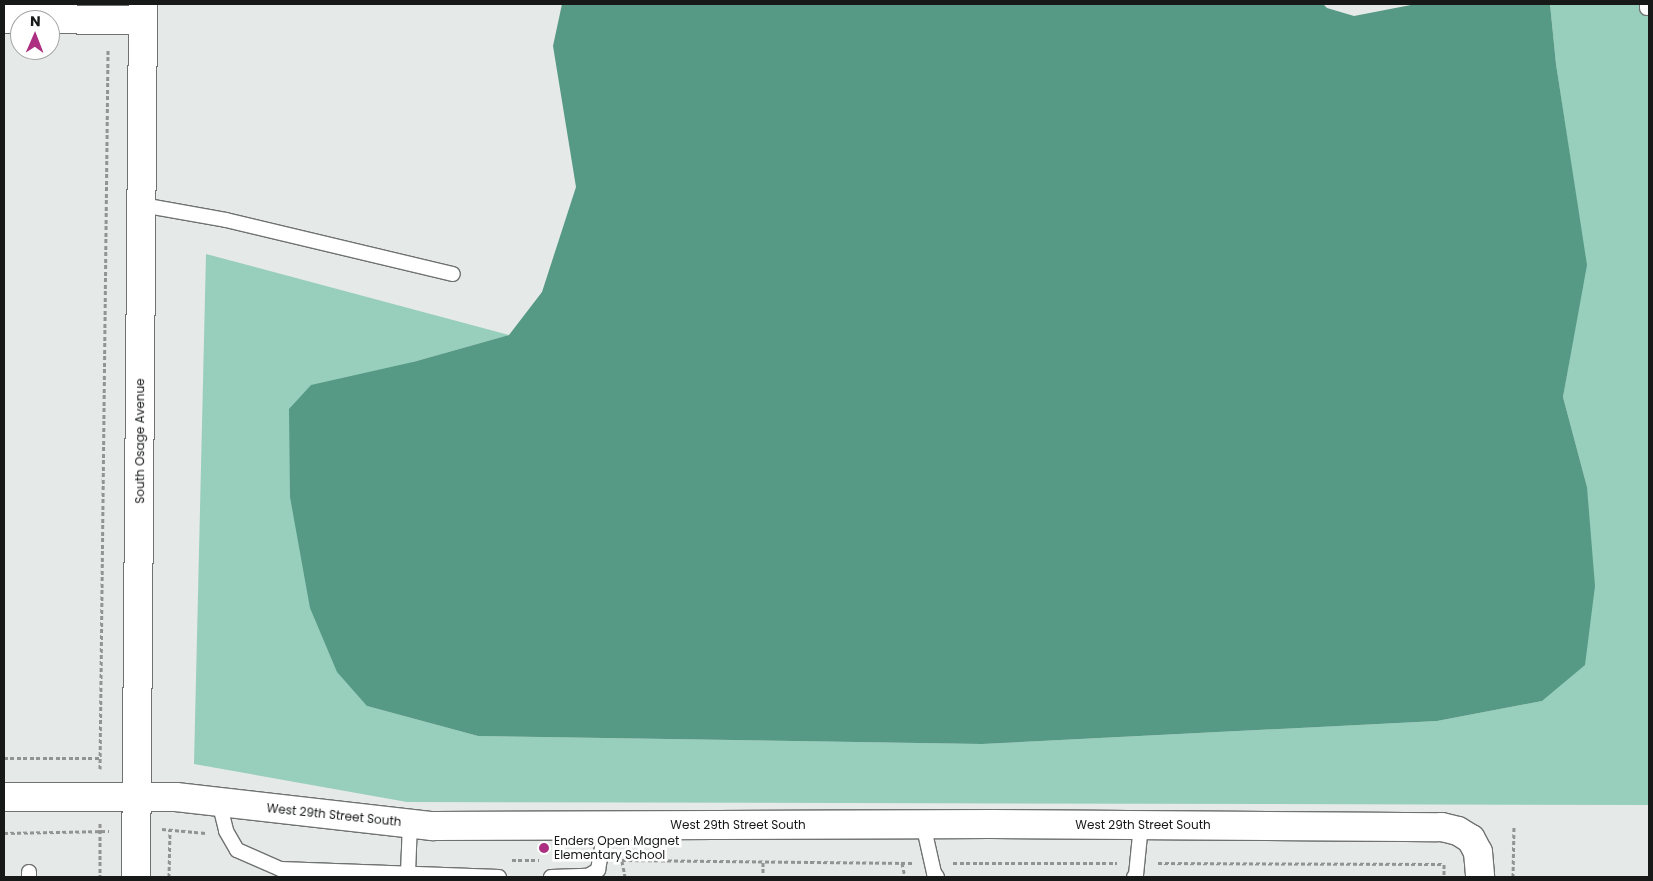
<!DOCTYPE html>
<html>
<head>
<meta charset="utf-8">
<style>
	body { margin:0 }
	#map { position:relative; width:1653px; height:881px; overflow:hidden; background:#e5e9e8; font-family:Poppins,sans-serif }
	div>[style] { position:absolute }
	.green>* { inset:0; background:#98cebc }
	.water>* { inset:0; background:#569a85 }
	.path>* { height:3px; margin-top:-1.5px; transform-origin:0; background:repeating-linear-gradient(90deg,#919493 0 4px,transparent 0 6.5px) }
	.roads { filter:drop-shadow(1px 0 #6f7271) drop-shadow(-1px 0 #6f7271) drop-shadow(0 1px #6f7271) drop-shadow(0 -1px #6f7271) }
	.service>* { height:14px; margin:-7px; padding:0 7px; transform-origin:7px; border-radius:7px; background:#fff }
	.minor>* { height:28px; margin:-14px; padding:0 14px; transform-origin:14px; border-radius:14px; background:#fff }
	.dots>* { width:14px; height:14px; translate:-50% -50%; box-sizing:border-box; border:2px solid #fff; border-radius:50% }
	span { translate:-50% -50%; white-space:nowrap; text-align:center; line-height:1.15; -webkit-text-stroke:5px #fff; paint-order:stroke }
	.street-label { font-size:12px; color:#171818 }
	.poi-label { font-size:12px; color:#171818 }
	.left { translate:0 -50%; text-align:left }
	.frame { position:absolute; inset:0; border:5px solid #171818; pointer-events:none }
	.north { position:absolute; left:10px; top:10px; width:50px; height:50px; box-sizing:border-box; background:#fff; border:1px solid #a2a3a3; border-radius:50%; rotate:1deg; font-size:14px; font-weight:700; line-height:20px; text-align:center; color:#171818 }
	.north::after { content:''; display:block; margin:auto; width:18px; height:22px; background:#ac2f81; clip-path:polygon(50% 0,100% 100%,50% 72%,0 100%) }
</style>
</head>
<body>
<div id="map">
	<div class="green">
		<div style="clip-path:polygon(1550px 4px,1649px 4px,1649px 805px,407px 802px,194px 764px,206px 254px,509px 335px,413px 362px,367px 706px,478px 736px,982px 744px,1437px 721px,1542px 701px,1587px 487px,1563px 397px,1586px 265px,1556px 64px)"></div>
	</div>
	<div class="water">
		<div style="clip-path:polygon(562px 4px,1323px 4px,1327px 8px,1354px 16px,1416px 4px,1550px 4px,1556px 64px,1587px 265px,1563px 397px,1587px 487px,1595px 586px,1585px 665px,1542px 701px,1437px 721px,982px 744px,478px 736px,367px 706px,337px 672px,310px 608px,290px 497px,289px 409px,311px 385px,413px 362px,509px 335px,542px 292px,576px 187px,553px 46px)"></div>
	</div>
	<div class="path">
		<div style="left:4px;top:758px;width:96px"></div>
		<div style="left:100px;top:769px;width:721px;rotate:-89.36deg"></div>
		<div style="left:100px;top:823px;width:54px;rotate:90deg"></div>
		<div style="left:162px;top:829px;width:44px;rotate:5.2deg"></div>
		<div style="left:4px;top:833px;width:105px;rotate:-1.1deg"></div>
		<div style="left:512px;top:860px;width:27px"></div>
		<div style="left:622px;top:860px;width:290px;rotate:0.6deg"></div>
		<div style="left:622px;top:861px;width:16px;rotate:79deg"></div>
		<div style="left:763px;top:862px;width:15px;rotate:90deg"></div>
		<div style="left:902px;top:863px;width:14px;rotate:78deg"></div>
		<div style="left:953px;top:863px;width:164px"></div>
		<div style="left:1158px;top:863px;width:286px;rotate:0.2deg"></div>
		<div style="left:1444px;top:864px;width:13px;rotate:90deg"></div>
		<div style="left:169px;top:877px;width:48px;rotate:-88.8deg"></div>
		<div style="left:1513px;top:877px;width:51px;rotate:-88.9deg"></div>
	</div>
	<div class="roads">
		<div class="service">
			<div style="left:1647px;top:4px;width:4px;rotate:90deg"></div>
			<div style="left:142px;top:205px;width:85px;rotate:10.1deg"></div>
			<div style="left:226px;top:220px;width:233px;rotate:13.4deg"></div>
			<div style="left:219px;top:802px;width:30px;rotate:76deg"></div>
			<div style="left:226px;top:831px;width:22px;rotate:60deg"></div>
			<div style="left:237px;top:850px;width:47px;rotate:23.8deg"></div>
			<div style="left:280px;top:869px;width:219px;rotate:2.1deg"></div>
			<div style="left:923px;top:824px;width:50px;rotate:77.3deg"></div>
			<div style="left:934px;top:873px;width:5px;rotate:53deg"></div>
			<div style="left:408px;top:873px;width:50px;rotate:-87.7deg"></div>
			<div style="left:29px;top:877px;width:5px;rotate:-90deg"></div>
			<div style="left:551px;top:877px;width:37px;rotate:-2deg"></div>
			<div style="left:588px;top:876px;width:12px;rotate:-31deg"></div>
			<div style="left:598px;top:870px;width:28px;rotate:-80deg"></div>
			<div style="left:603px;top:842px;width:17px;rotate:-87deg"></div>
			<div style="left:1134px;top:877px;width:3px;rotate:-45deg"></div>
			<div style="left:1136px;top:875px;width:50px;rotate:-84.3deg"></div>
		</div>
		<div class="minor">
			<div style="left:4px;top:19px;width:139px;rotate:0.4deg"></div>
			<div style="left:4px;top:797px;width:172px"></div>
			<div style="left:176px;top:797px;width:258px;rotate:6.5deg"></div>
			<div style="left:432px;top:826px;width:559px;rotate:-0.2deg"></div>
			<div style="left:991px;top:824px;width:451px;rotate:0.4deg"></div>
			<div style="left:1442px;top:827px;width:16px;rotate:14deg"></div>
			<div style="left:1458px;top:831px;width:15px;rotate:32deg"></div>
			<div style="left:1471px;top:839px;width:15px;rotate:62deg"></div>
			<div style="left:1478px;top:852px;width:25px;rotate:85deg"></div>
			<div style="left:136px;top:877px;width:873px;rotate:-89.54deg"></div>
		</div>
	</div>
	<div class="dots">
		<div style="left:544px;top:848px;background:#ac2f81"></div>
	</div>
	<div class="street-label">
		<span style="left:140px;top:441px;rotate:-90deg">South Osage Avenue</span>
		<span style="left:334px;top:815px;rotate:6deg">West 29th Street South</span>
		<span style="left:738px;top:825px">West 29th Street South</span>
		<span style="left:1143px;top:825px">West 29th Street South</span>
	</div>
	<div class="poi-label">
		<span class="left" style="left:554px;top:848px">Enders Open Magnet<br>Elementary School</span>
	</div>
	<div class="frame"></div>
	<div class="north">N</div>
</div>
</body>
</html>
